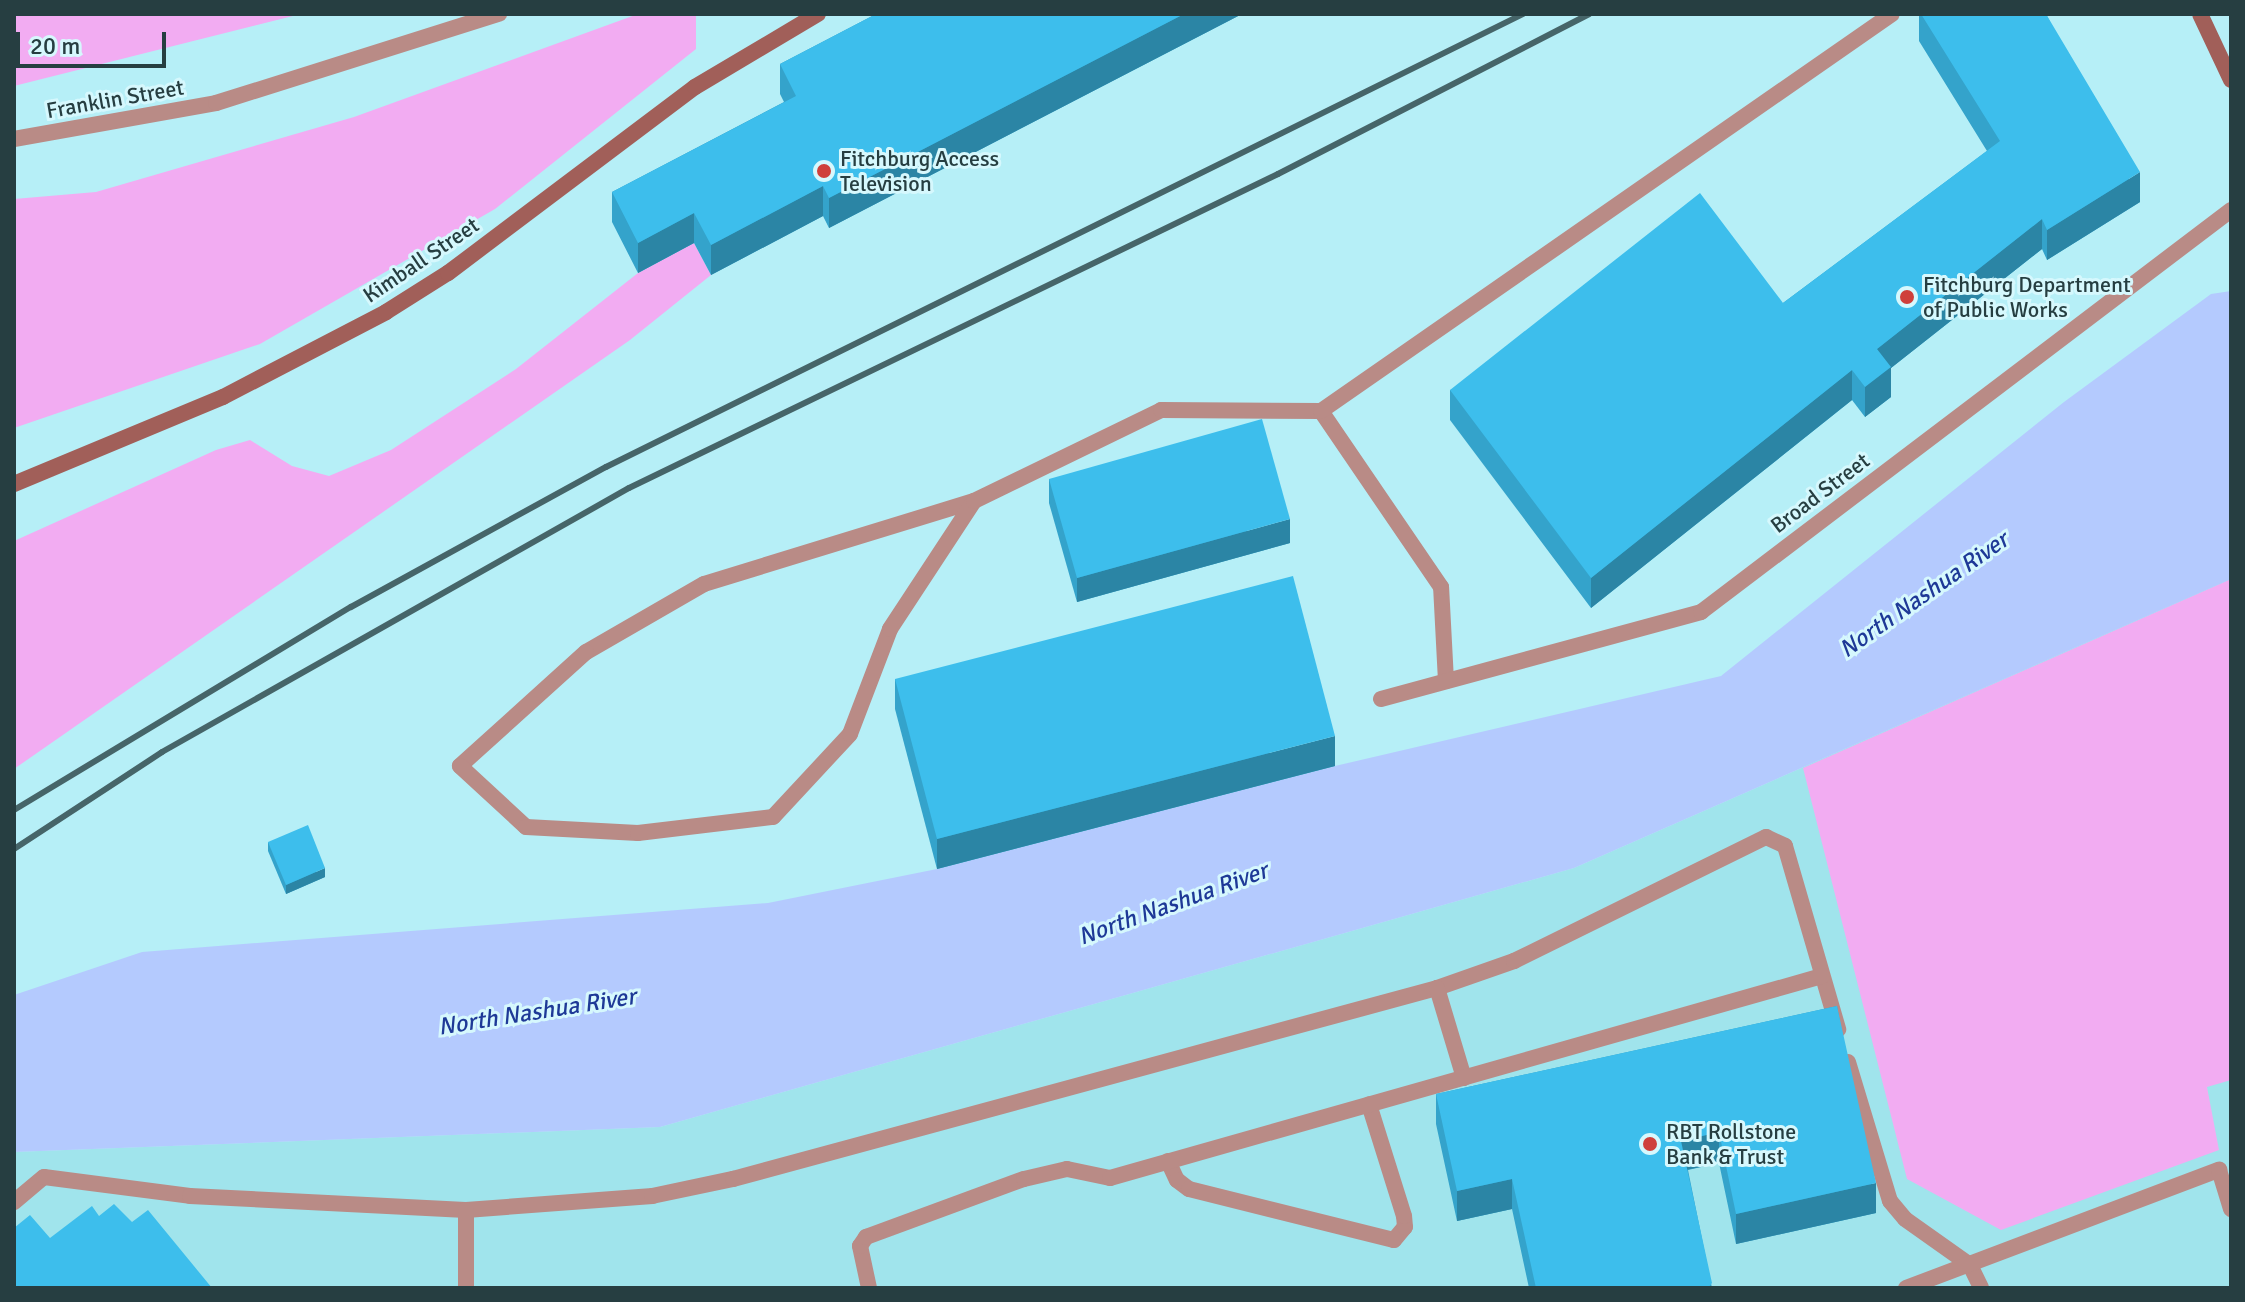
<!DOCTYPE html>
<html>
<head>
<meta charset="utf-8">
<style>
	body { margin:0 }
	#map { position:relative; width:2245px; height:1302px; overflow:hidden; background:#b6eff7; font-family:Signika,sans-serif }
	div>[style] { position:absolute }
	.built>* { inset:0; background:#a0e4ec }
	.green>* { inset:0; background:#f2acf2 }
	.water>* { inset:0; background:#b4cafe }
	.lane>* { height:16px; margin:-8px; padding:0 8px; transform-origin:8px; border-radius:8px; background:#b98b86 }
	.street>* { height:16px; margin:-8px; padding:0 8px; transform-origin:8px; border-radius:8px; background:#b98b86 }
	.secondary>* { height:16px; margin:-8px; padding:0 8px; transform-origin:8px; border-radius:8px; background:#a15f59 }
	.rail>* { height:6px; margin:-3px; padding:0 3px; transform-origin:3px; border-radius:3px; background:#466569 }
	.wall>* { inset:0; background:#34a3cb }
	.shaded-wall>* { inset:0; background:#2b85a5 }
	.building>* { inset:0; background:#3dbeec }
	.dots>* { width:22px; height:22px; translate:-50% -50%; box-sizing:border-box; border:4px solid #d6f8fd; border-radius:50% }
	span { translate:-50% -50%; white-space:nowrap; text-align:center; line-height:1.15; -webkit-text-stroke:6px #d6f8fd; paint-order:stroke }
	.street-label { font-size:22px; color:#263e41 }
	.poi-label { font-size:22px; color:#263e41 }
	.left { translate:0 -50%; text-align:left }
	.water-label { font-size:24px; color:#1e3997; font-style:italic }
	.frame { position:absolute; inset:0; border:16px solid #263e41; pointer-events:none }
	.scale { position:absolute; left:16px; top:32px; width:150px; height:36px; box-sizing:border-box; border:4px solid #263e41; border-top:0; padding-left:10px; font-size:24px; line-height:28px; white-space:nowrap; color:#263e41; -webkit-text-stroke:6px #d6f8fd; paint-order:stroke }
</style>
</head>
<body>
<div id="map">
	<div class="built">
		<div style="clip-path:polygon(2231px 579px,2231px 1288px,14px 1288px,14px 1152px,660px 1127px,1574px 868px)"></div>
	</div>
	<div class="green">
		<div style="clip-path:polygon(14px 14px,301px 14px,14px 86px)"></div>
		<div style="clip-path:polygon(638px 14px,696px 14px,696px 49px,495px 209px,260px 344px,14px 428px,14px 199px,96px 192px,354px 117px)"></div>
		<div style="clip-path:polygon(694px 243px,711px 275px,630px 340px,14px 769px,14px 541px,216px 450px,250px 440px,292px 466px,329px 476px,391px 450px,516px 369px,638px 273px)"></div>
		<div style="clip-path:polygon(2231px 579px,2231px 1080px,2207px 1087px,2219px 1150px,2001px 1230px,1907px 1179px,1803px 768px)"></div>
	</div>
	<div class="water">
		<div style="clip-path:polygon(2231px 291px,2231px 579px,1574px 868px,660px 1127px,14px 1152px,14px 995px,142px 952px,768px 903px,937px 869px,1335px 766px,1721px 676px,2064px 402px,2211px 294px)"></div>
	</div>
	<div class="lane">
		<div style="left:974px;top:501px;width:282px;rotate:162.9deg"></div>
		<div style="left:704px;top:584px;width:136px;rotate:150deg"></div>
		<div style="left:586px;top:652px;width:170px;rotate:137.9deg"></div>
		<div style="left:460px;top:766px;width:90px;rotate:42.7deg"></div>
		<div style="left:526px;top:827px;width:112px;rotate:3.1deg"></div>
		<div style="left:638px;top:833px;width:136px;rotate:-6.8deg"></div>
		<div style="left:773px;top:817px;width:113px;rotate:-47.1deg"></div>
		<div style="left:850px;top:734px;width:112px;rotate:-69.1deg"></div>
		<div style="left:890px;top:629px;width:153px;rotate:-56.7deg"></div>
		<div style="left:974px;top:501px;width:208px;rotate:-25.9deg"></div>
		<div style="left:1161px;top:410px;width:160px;rotate:0.4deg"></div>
		<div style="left:1446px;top:681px;width:94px;rotate:-93deg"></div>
		<div style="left:1441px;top:587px;width:213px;rotate:-124.3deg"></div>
		<div style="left:1321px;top:411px;width:695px;rotate:-34.81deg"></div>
		<div style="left:1437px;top:988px;width:82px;rotate:-19.3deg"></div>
		<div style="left:1514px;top:961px;width:281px;rotate:-26.2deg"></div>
		<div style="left:1766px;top:837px;width:21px;rotate:25deg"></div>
		<div style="left:1785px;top:846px;width:191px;rotate:73.8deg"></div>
		<div style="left:1848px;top:1062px;width:145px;rotate:73.2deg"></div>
		<div style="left:1890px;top:1201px;width:23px;rotate:50deg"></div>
		<div style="left:1905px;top:1219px;width:80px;rotate:35.3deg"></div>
		<div style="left:1970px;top:1265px;width:25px;rotate:64deg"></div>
		<div style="left:1168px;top:1161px;width:21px;rotate:65deg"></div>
		<div style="left:1177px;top:1180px;width:15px;rotate:37deg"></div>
		<div style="left:1189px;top:1189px;width:211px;rotate:14deg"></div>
		<div style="left:1394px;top:1240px;width:17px;rotate:-50deg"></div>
		<div style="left:1405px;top:1227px;width:11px;rotate:-95deg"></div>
		<div style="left:1404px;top:1216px;width:117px;rotate:-107.4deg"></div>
		<div style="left:14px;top:1202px;width:39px;rotate:-40deg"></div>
		<div style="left:44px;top:1177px;width:147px;rotate:7.4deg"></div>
		<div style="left:190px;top:1196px;width:276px;rotate:2.9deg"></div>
		<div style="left:466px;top:1210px;width:187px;rotate:-4.3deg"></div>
		<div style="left:652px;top:1196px;width:83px;rotate:-11.9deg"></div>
		<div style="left:733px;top:1179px;width:729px;rotate:-15.18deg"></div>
		<div style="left:1437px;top:988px;width:94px;rotate:73.3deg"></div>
		<div style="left:466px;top:1288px;width:78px;rotate:-90deg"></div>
		<div style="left:869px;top:1288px;width:43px;rotate:-102.1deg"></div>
		<div style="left:860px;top:1246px;width:11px;rotate:-56deg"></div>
		<div style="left:866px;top:1237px;width:168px;rotate:-20.2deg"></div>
		<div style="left:1024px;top:1179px;width:44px;rotate:-13.1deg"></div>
		<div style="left:1067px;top:1169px;width:44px;rotate:11.8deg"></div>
		<div style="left:1110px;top:1178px;width:740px;rotate:-15.84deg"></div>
		<div style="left:1906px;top:1288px;width:335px;rotate:-20.7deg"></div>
		<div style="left:2219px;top:1170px;width:41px;rotate:72.9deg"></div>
	</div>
	<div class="street">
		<div style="left:14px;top:139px;width:205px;rotate:-10.1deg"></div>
		<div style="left:216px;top:103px;width:297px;rotate:-17.5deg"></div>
		<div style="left:1381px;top:699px;width:332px;rotate:-15.2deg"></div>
		<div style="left:1701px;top:612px;width:665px;rotate:-37.18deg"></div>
	</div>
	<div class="secondary">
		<div style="left:2200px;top:14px;width:73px;rotate:64.8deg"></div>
		<div style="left:14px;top:484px;width:226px;rotate:-22.6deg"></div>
		<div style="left:223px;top:397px;width:184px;rotate:-27.5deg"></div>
		<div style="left:386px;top:312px;width:73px;rotate:-32.2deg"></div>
		<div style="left:448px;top:273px;width:309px;rotate:-37deg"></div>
		<div style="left:695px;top:87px;width:143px;rotate:-30.7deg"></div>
	</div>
	<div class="rail">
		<div style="left:14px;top:810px;width:393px;rotate:-31.1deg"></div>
		<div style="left:351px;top:607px;width:291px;rotate:-28.8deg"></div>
		<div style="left:606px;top:467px;width:1023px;rotate:-26.29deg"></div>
		<div style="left:14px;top:849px;width:177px;rotate:-33.2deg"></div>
		<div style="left:162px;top:752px;width:536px;rotate:-29.48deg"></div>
		<div style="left:629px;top:488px;width:721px;rotate:-25.82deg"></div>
		<div style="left:1278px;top:174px;width:350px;rotate:-27.2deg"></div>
	</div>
	<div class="wall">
		<div style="clip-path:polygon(876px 14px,1242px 14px,829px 228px,823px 216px,711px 275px,694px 243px,638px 273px,612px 222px,612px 192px,784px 102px,780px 94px,780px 64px)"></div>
		<div style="clip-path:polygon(1919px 14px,2046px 14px,2140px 202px,2047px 260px,2042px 249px,1891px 368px,1891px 397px,1865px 417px,1852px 400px,1591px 608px,1450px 420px,1450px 390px,1783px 303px,1987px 151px,1919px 41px)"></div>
		<div style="clip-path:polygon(1049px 479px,1290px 543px,1077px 602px,1049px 503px)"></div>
		<div style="clip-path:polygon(895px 679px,1335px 766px,937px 869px,895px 709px)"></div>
		<div style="clip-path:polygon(268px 842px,325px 877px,286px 894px,268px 851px)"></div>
		<div style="clip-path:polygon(1837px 1006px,1876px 1213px,1736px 1244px,1719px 1163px,1688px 1170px,1712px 1288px,1529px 1288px,1512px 1209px,1457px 1221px,1436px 1124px,1436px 1094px)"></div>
	</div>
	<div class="shaded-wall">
		<div style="clip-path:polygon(1184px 14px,1242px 14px,829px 228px,829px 198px)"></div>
		<div style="clip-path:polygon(2140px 172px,2140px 202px,2047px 260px,2047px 230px)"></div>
		<div style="clip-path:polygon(823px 186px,823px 216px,711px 275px,711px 245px)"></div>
		<div style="clip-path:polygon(694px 213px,694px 243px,638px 273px,638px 243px)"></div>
		<div style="clip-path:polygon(2042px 219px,2042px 249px,1891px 368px,1891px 397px,1865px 417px,1865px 387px,1877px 349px)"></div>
		<div style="clip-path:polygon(1852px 370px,1852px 400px,1591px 608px,1591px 578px)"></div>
		<div style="clip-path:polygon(1290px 519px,1290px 543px,1077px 602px,1077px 578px)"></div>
		<div style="clip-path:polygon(1335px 736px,1335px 766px,937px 869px,937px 839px)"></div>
		<div style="clip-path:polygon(325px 868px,325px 877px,286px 894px,286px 885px)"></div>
		<div style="clip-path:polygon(1719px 1132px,1719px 1163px,1681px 1171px,1681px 1141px)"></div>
		<div style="clip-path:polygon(1512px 1179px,1512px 1209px,1457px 1221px,1457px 1191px)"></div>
		<div style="clip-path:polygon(1876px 1183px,1876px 1213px,1736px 1244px,1736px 1214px)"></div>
	</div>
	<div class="building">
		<div style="clip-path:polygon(876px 14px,1184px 14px,829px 198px,823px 186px,711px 245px,694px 213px,638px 243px,612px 192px,796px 96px,780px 64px)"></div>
		<div style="clip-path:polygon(1921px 14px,2046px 14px,2140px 172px,2047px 230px,2042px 219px,1877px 349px,1891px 367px,1865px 387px,1852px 370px,1591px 578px,1450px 390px,1700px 193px,1783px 303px,2000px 141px)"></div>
		<div style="clip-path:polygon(1262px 419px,1290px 519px,1077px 578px,1049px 479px)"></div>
		<div style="clip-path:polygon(1293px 576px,1335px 736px,937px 839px,895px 679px)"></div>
		<div style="clip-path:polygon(308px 825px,325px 868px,286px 885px,268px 842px)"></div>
		<div style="clip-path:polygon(1837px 1006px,1876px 1183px,1736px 1214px,1719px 1132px,1681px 1141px,1712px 1283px,1708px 1288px,1536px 1288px,1512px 1179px,1457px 1191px,1436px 1094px)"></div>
		<div style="clip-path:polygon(114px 1204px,132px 1222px,148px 1210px,212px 1288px,14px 1288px,14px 1228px,30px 1215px,50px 1238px,92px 1206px,99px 1216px)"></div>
	</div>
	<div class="dots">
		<div style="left:824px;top:171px;background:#cf403b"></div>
		<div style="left:1907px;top:297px;background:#cf403b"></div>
		<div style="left:1650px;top:1144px;background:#cf403b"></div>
	</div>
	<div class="street-label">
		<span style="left:115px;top:99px;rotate:-10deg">Franklin Street</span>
		<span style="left:421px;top:260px;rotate:-34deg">Kimball Street</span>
		<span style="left:1820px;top:493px;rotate:-37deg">Broad Street</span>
	</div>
	<div class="poi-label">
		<span class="left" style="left:840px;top:171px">Fitchburg Access<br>Television</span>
		<span class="left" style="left:1923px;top:297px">Fitchburg Department<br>of Public Works</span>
		<span class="left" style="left:1666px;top:1144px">RBT Rollstone<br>Bank &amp; Trust</span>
	</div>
	<div class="water-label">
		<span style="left:1924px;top:595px;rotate:-35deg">North Nashua River</span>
		<span style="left:1173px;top:904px;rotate:-20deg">North Nashua River</span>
		<span style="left:537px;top:1012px;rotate:-9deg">North Nashua River</span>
	</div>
	<div class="frame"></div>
	<div class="scale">20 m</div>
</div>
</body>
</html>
